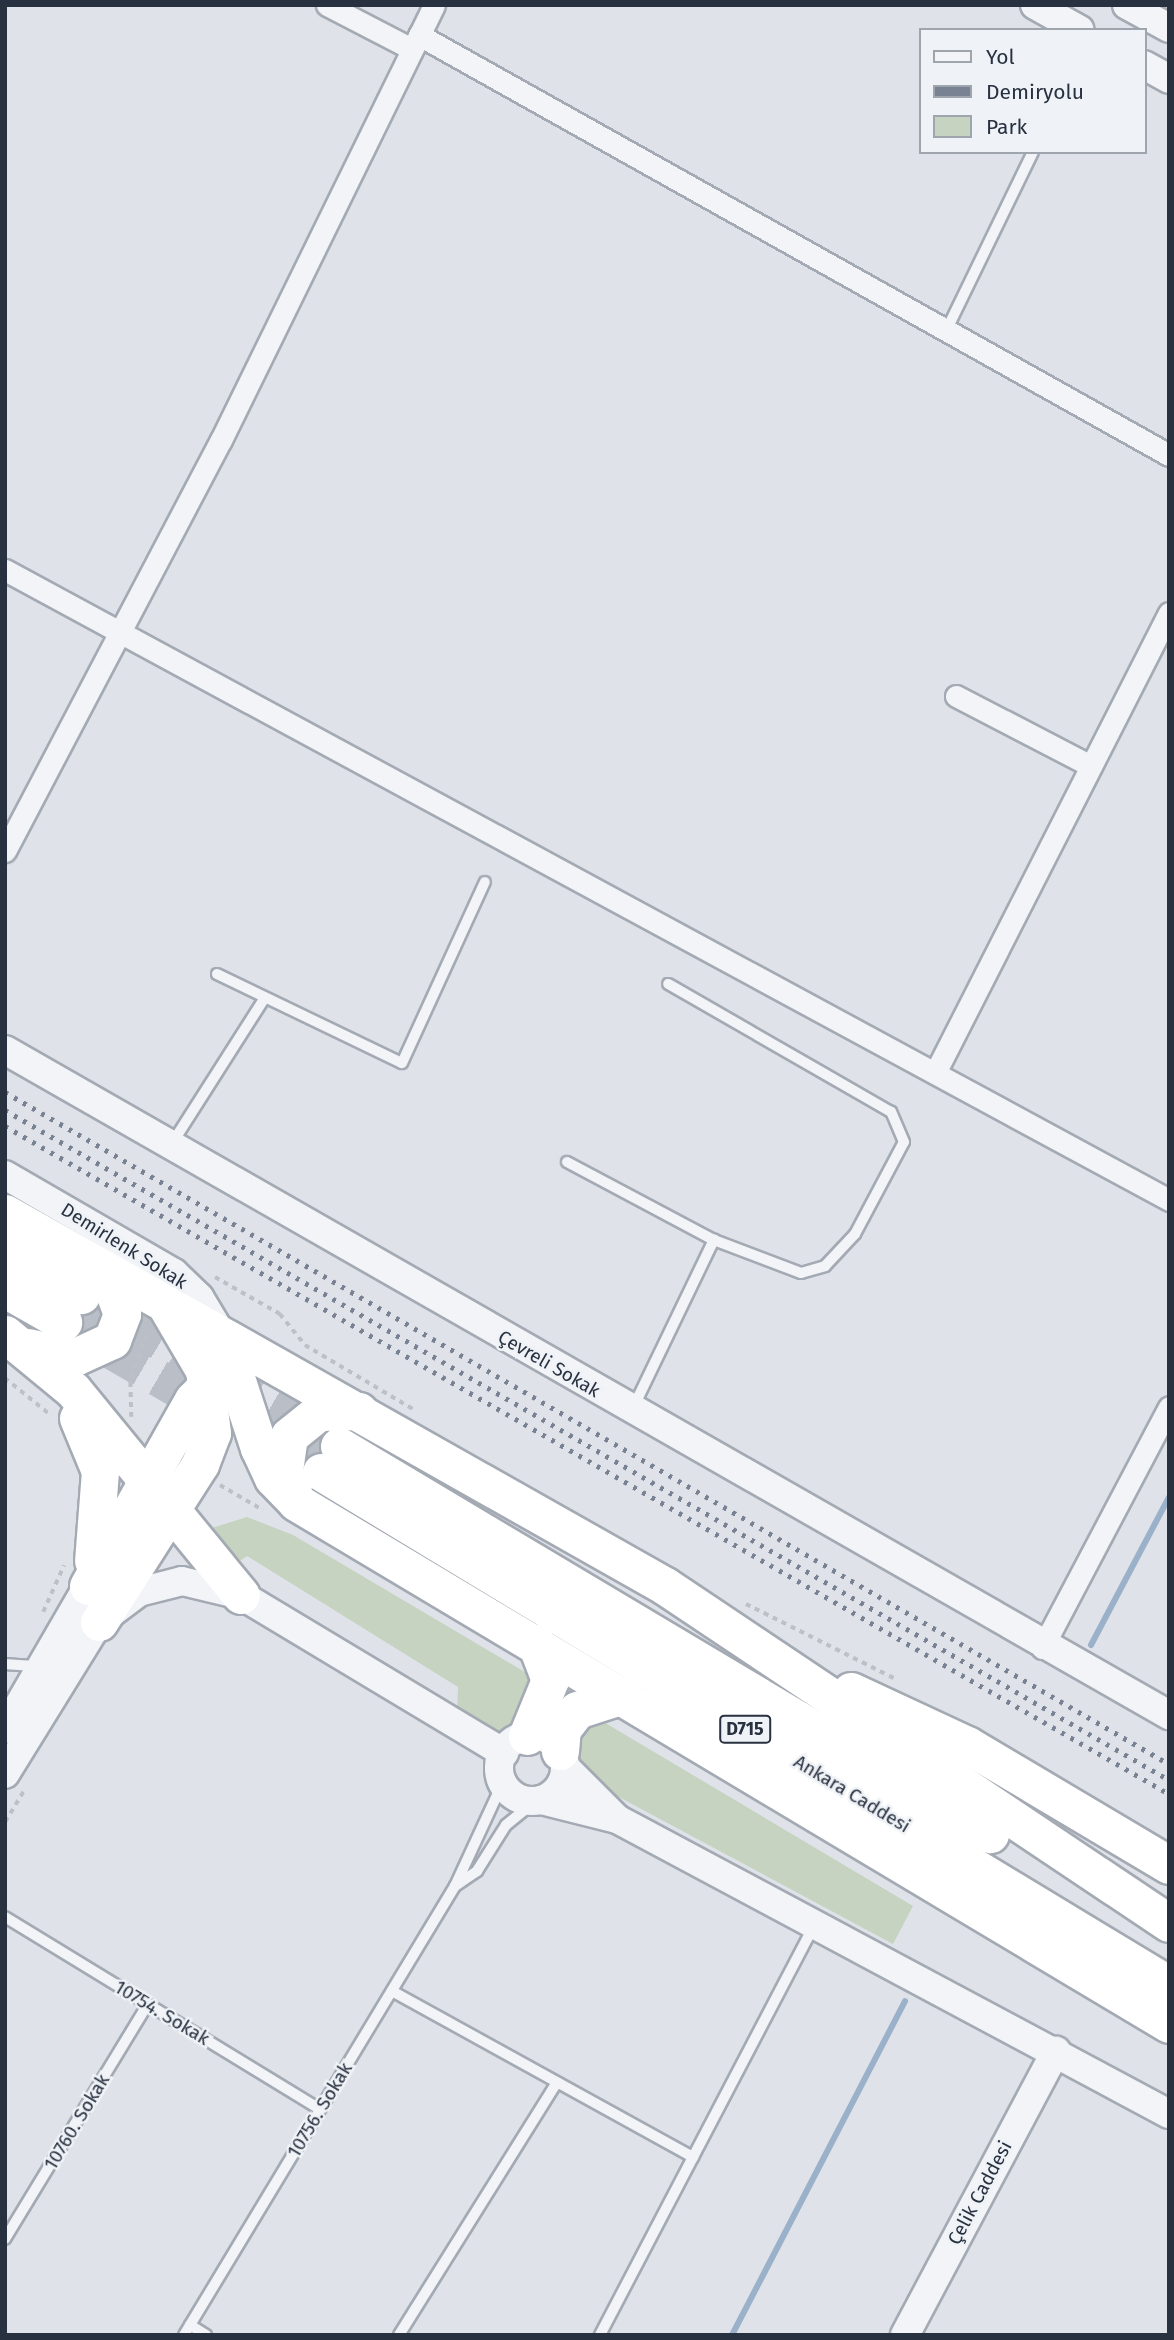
<!DOCTYPE html>
<html>
<head>
<meta charset="utf-8">
<style>
	body { margin:0 }
	#map { position:relative; width:1174px; height:2340px; overflow:hidden; background:#dfe3e9; font-family:"Fira Sans",sans-serif }
	div>[style] { position:absolute }
	.green>* { inset:0; background:#c5d3c0 }
	.stream>* { height:6px; margin:-3px; padding:0 3px; transform-origin:3px; border-radius:3px; background:#9ab1c9 }
	.trunk-tunnel>* { height:37px; margin-top:-18.5px; transform-origin:0; background:repeating-linear-gradient(90deg,#babfc7 0 37px,transparent 0 55px) }
	.path>* { height:3.5px; margin-top:-1.75px; transform-origin:0; background:repeating-linear-gradient(90deg,#bdc1c7 0 5px,transparent 0 10px) }
	.roads { filter:drop-shadow(2px 0 #a4aab3) drop-shadow(-2px 0 #a4aab3) drop-shadow(0 2px #a4aab3) drop-shadow(0 -2px #a4aab3) }
	.service>* { height:10px; margin:-5px; padding:0 5px; transform-origin:5px; border-radius:5px; background:#f2f4f7 }
	.minor>* { height:21px; margin:-10.5px; padding:0 10.5px; transform-origin:10.5px; border-radius:10.5px; background:#f2f4f7 }
	.tertiary>* { height:28px; margin:-14px; padding:0 14px; transform-origin:14px; border-radius:14px; background:#f2f4f7 }
	.tertiary>.ring { margin:-14px; padding:0; box-sizing:content-box; background:none; border:28px solid #f2f4f7; border-radius:50% }
	.trunk>* { height:37px; margin:-18.5px; padding:0 18.5px; transform-origin:18.5px; border-radius:18.5px; background:#fff }
	.rail>* { height:5px; margin-top:-2.5px; transform-origin:0; background:repeating-linear-gradient(90deg,#798292 0 3.5px,transparent 0 10.5px) }
	span { translate:-50% -50%; white-space:nowrap; text-align:center; line-height:1.15; -webkit-text-stroke:5px #eff2f6; paint-order:stroke }
	.shield-label span { padding:2px 5px; background:#eff2f6; border:2px solid; border-radius:5px; -webkit-text-stroke-width:0 }
	.shield-label { font-size:18px; color:#283140; font-weight:700 }
	.street-label { font-size:19px; color:#283140 }
	.frame { position:absolute; inset:0; border:7px solid #283140; pointer-events:none }
	.legend { position:absolute; left:919px; top:28px; width:228px; height:126px; box-sizing:border-box; background:#eff2f6; border:2px solid #9fa5ad; margin:0; padding:9px 12px; list-style:none; font-size:21px; color:#283140 }
	.legend li { display:flex; align-items:center; gap:14px; height:35px }
	.legend b { width:35px; border:2px solid #9fa5ad }
</style>
</head>
<body>
<div id="map">
	<div class="green">
		<div style="clip-path:polygon(247px 1517px,293px 1535px,535px 1678px,525px 1714px,495px 1741px,457px 1714px,458px 1687px,247px 1556px,227px 1570px,199px 1532px)"></div>
		<div style="clip-path:polygon(597px 1718px,913px 1906px,893px 1944px,602px 1788px,577px 1755px,578px 1737px)"></div>
	</div>
	<div class="stream">
		<div style="left:1091px;top:1645px;width:167px;rotate:-62.2deg"></div>
		<div style="left:732px;top:2335px;width:376px;rotate:-62.6deg"></div>
	</div>
	<div class="trunk-tunnel">
		<div style="left:81px;top:1295px;width:299px;rotate:30.3deg"></div>
		<div style="left:63px;top:1322px;width:298px;rotate:30.2deg"></div>
	</div>
	<div class="path">
		<div style="left:215px;top:1277px;width:75px;rotate:29.6deg"></div>
		<div style="left:280px;top:1314px;width:40px;rotate:51deg"></div>
		<div style="left:305px;top:1345px;width:126px;rotate:30.7deg"></div>
		<div style="left:5px;top:1378px;width:60px;rotate:39deg"></div>
		<div style="left:131px;top:1417px;width:40px;rotate:-91.4deg"></div>
		<div style="left:130px;top:1377px;width:50px;rotate:-67.6deg"></div>
		<div style="left:220px;top:1485px;width:50px;rotate:30.2deg"></div>
		<div style="left:746px;top:1604px;width:170px;rotate:26.6deg"></div>
		<div style="left:43px;top:1612px;width:51px;rotate:-65.9deg"></div>
		<div style="left:5px;top:1822px;width:37px;rotate:-59deg"></div>
	</div>
	<div class="roads">
		<div class="service">
			<div style="left:947px;top:329px;width:197px;rotate:-64.1deg"></div>
			<div style="left:217px;top:974px;width:205px;rotate:25.7deg"></div>
			<div style="left:402px;top:1063px;width:199px;rotate:-65.4deg"></div>
			<div style="left:171px;top:1145px;width:173px;rotate:-57.5deg"></div>
			<div style="left:567px;top:1162px;width:166px;rotate:28deg"></div>
			<div style="left:714px;top:1240px;width:93px;rotate:20.8deg"></div>
			<div style="left:801px;top:1273px;width:25px;rotate:-16deg"></div>
			<div style="left:825px;top:1266px;width:44px;rotate:-46.8deg"></div>
			<div style="left:855px;top:1234px;width:104px;rotate:-62deg"></div>
			<div style="left:904px;top:1142px;width:33px;rotate:-113deg"></div>
			<div style="left:891px;top:1112px;width:257px;rotate:-150.1deg"></div>
			<div style="left:633px;top:1408px;width:187px;rotate:-64.3deg"></div>
			<div style="left:5px;top:1664px;width:32px;rotate:4deg"></div>
			<div style="left:455px;top:1886px;width:27px;rotate:-34deg"></div>
			<div style="left:477px;top:1871px;width:54px;rotate:-57.8deg"></div>
			<div style="left:506px;top:1825px;width:38px;rotate:-39deg"></div>
			<div style="left:5px;top:1917px;width:369px;rotate:31.4deg"></div>
			<div style="left:392px;top:1991px;width:344px;rotate:28.9deg"></div>
			<div style="left:5px;top:2239px;width:275px;rotate:-58.7deg"></div>
			<div style="left:190px;top:2325px;width:19px;rotate:32deg"></div>
			<div style="left:184px;top:2335px;width:524px;rotate:-58.89deg"></div>
			<div style="left:455px;top:1886px;width:115px;rotate:-65.2deg"></div>
			<div style="left:399px;top:2335px;width:298px;rotate:-58deg"></div>
			<div style="left:600px;top:2335px;width:462px;rotate:-62.4deg"></div>
		</div>
		<div class="minor">
			<div style="left:327px;top:5px;width:96px;rotate:27.4deg"></div>
			<div style="left:419px;top:35px;width:860px;rotate:29.25deg"></div>
			<div style="left:5px;top:570px;width:1324px;rotate:28.42deg"></div>
			<div style="left:956px;top:696px;width:152px;rotate:27.4deg"></div>
			<div style="left:5px;top:851px;width:464px;rotate:-62.3deg"></div>
			<div style="left:221px;top:440px;width:484px;rotate:-63.9deg"></div>
			<div style="left:935px;top:1073px;width:516px;rotate:-63.04deg"></div>
			<div style="left:1042px;top:1648px;width:272px;rotate:-62.2deg"></div>
		</div>
		<div class="tertiary">
			<div style="left:1035px;top:5px;width:51px;rotate:29.1deg"></div>
			<div style="left:1127px;top:5px;width:48px;rotate:28.7deg"></div>
			<div style="left:1144px;top:65px;width:29px;rotate:29deg"></div>
			<div style="left:5px;top:1050px;width:1341px;rotate:29.74deg"></div>
			<div style="left:5px;top:1175px;width:195px;rotate:30.1deg"></div>
			<div style="left:174px;top:1273px;width:35px;rotate:44deg"></div>
			<div style="left:199px;top:1297px;width:47px;rotate:59deg"></div>
			<div style="left:5px;top:1729px;width:165px;rotate:-59.9deg"></div>
			<div class="ring" style="left:499px;top:1735px;width:38px;height:38px"></div>
			<div style="left:565px;top:1767px;width:71px;rotate:45deg"></div>
			<div style="left:5px;top:1774px;width:179px;rotate:-58.3deg"></div>
			<div style="left:99px;top:1622px;width:50px;rotate:-36.9deg"></div>
			<div style="left:139px;top:1592px;width:44px;rotate:-14.3deg"></div>
			<div style="left:182px;top:1581px;width:61px;rotate:13.3deg"></div>
			<div style="left:241px;top:1595px;width:307px;rotate:31deg"></div>
			<div style="left:541px;top:1800px;width:78px;rotate:14deg"></div>
			<div style="left:617px;top:1819px;width:626px;rotate:28.12deg"></div>
			<div style="left:905px;top:2335px;width:322px;rotate:-62deg"></div>
		</div>
		<div class="trunk">
			<div style="left:5px;top:1213px;width:758px;rotate:29.47deg"></div>
			<div style="left:665px;top:1586px;width:606px;rotate:33.77deg"></div>
			<div style="left:5px;top:1251px;width:88px;rotate:30.1deg"></div>
			<div style="left:5px;top:1289px;width:67px;rotate:29.6deg"></div>
			<div style="left:5px;top:1334px;width:88px;rotate:39.5deg"></div>
			<div style="left:73px;top:1390px;width:265px;rotate:50.7deg"></div>
			<div style="left:223px;top:1338px;width:116px;rotate:71.9deg"></div>
			<div style="left:259px;top:1448px;width:33px;rotate:65deg"></div>
			<div style="left:273px;top:1478px;width:33px;rotate:46deg"></div>
			<div style="left:296px;top:1502px;width:1017px;rotate:30.88deg"></div>
			<div style="left:28px;top:1347px;width:48px;rotate:12deg"></div>
			<div style="left:75px;top:1357px;width:41px;rotate:-24.7deg"></div>
			<div style="left:112px;top:1340px;width:28px;rotate:-69deg"></div>
			<div style="left:122px;top:1314px;width:46px;rotate:-110.4deg"></div>
			<div style="left:78px;top:1418px;width:57px;rotate:67.5deg"></div>
			<div style="left:100px;top:1471px;width:90px;rotate:94.4deg"></div>
			<div style="left:339px;top:1446px;width:758px;rotate:30.8deg"></div>
			<div style="left:321px;top:1472px;width:991px;rotate:31.17deg"></div>
			<div style="left:293px;top:1491px;width:22px;rotate:-114deg"></div>
			<div style="left:284px;top:1471px;width:35px;rotate:-82deg"></div>
			<div style="left:289px;top:1436px;width:38px;rotate:-39deg"></div>
			<div style="left:319px;top:1412px;width:40px;rotate:-1.4deg"></div>
			<div style="left:88px;top:1586px;width:214px;rotate:-60.6deg"></div>
			<div style="left:193px;top:1400px;width:37px;rotate:-47deg"></div>
			<div style="left:99px;top:1622px;width:188px;rotate:-57.4deg"></div>
			<div style="left:200px;top:1464px;width:33px;rotate:-69deg"></div>
			<div style="left:212px;top:1433px;width:64px;rotate:-97.2deg"></div>
			<div style="left:204px;top:1370px;width:71px;rotate:-120.5deg"></div>
			<div style="left:851px;top:1691px;width:128px;rotate:25deg"></div>
			<div style="left:967px;top:1745px;width:235px;rotate:30.7deg"></div>
			<div style="left:527px;top:1736px;width:61px;rotate:-67.7deg"></div>
			<div style="left:550px;top:1680px;width:40px;rotate:-111deg"></div>
			<div style="left:560px;top:1751px;width:22px;rotate:-85deg"></div>
			<div style="left:562px;top:1729px;width:24px;rotate:-52deg"></div>
			<div style="left:577px;top:1710px;width:48px;rotate:-18.1deg"></div>
		</div>
	</div>
	<div class="rail">
		<div style="left:5px;top:1092px;width:1344px;rotate:30deg"></div>
		<div style="left:5px;top:1110px;width:1343px;rotate:29.92deg"></div>
		<div style="left:5px;top:1126px;width:1342px;rotate:29.85deg"></div>
	</div>
	<div class="shield-label">
		<span style="left:745px;top:1729px">D715</span>
	</div>
	<div class="street-label">
		<span style="left:124px;top:1246px;rotate:32deg">Demirlenk Sokak</span>
		<span style="left:549px;top:1364px;rotate:30deg">Çevreli Sokak</span>
		<span style="left:852px;top:1794px;rotate:31deg">Ankara Caddesi</span>
		<span style="left:162px;top:2013px;rotate:31deg">10754. Sokak</span>
		<span style="left:320px;top:2110px;rotate:-59deg">10756. Sokak</span>
		<span style="left:77px;top:2122px;rotate:-59deg">10760. Sokak</span>
		<span style="left:980px;top:2193px;rotate:-62deg">Çelik Caddesi</span>
	</div>
	<div class="frame"></div>
	<ul class="legend">
	<li><b style="height:9px;background:#f2f4f7"></b>Yol</li>
	<li><b style="height:9px;background:#798292"></b>Demiryolu</li>
	<li><b style="height:19px;background:#c5d3c0"></b>Park</li>
	</ul>
</div>
</body>
</html>
